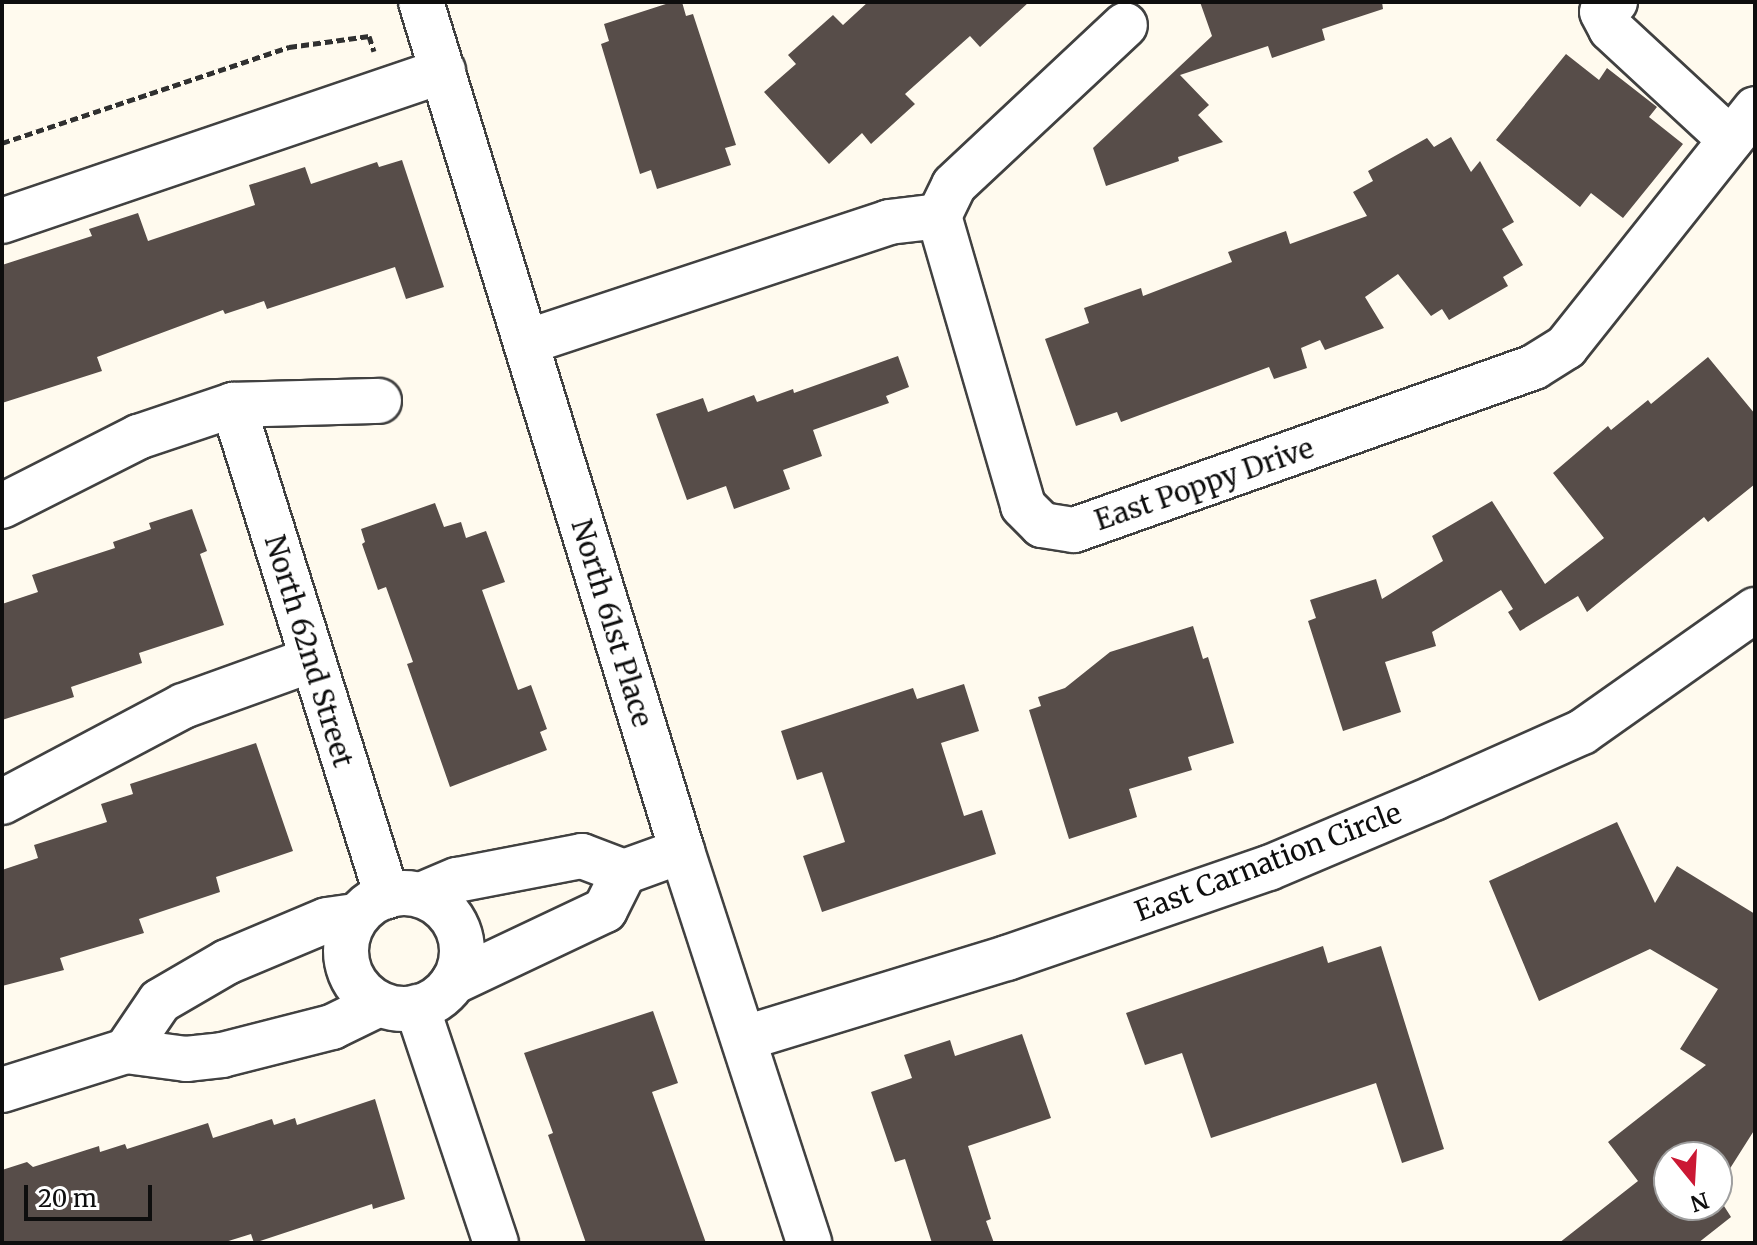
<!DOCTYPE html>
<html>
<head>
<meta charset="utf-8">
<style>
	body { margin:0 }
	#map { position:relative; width:1757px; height:1245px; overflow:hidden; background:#fffaee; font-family:Merriweather,serif }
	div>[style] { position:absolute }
	.building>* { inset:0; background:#574d49 }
	.path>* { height:5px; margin-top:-2.5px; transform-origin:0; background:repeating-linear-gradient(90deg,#303030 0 8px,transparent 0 12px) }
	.roads { filter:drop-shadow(2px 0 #414141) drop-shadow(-2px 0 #414141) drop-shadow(0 2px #414141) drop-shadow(0 -2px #414141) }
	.minor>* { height:44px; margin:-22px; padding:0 22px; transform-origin:22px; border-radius:22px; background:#fff }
	.minor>.ring { margin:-22px; padding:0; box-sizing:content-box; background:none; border:44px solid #fff; border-radius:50% }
	span { translate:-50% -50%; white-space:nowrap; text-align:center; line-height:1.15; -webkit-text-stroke:8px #fff; paint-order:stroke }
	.street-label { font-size:28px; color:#0e0e0e }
	.frame { position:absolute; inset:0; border:4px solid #0e0e0e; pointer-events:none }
	.north { position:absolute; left:1653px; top:1141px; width:80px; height:80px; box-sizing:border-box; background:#fff; border:2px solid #9f9f9f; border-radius:50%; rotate:162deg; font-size:22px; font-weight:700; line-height:32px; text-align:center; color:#0e0e0e }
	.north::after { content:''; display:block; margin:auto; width:28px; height:36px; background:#cb1834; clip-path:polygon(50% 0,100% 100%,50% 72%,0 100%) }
	.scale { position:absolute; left:24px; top:1185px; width:128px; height:36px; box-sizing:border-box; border:4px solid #0e0e0e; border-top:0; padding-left:10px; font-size:24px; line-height:28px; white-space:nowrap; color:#0e0e0e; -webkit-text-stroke:6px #fff; paint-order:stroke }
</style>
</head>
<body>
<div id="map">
	<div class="building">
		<div style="clip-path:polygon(672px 2px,682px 2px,686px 16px,693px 14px,736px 145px,725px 148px,731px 165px,657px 189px,651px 170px,640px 174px,601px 44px,609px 41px,604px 24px)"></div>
		<div style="clip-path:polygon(868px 2px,1029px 2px,980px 47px,970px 36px,905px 94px,915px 104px,871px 144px,862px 133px,829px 164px,764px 92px,796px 64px,788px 55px,833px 15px,843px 25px)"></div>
		<div style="clip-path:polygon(1200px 2px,1382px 2px,1383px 9px,1322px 29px,1325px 40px,1272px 58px,1268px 46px,1180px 75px,1209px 105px,1198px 115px,1223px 142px,1178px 157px,1179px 161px,1106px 186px,1093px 148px,1212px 36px)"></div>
		<div style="clip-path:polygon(1566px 54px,1599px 80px,1607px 68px,1657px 107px,1649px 117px,1683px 144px,1623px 218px,1591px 193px,1580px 207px,1496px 140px)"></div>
		<div style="clip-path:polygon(1451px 137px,1471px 172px,1480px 161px,1514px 222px,1502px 229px,1523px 265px,1503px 277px,1508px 286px,1449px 320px,1442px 309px,1431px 316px,1398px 274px,1365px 297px,1384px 328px,1325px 350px,1320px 340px,1301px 348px,1307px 368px,1274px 379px,1269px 367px,1121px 422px,1117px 412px,1076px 426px,1045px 339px,1089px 323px,1084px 308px,1141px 288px,1143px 296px,1232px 262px,1228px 252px,1286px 231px,1290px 244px,1367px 216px,1353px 192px,1373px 181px,1368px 171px,1427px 138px,1434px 147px)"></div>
		<div style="clip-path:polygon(402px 160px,444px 287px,406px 299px,395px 267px,267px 309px,264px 301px,225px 314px,223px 310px,97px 357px,102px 371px,2px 403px,2px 265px,92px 236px,89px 229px,138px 213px,148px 241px,255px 205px,249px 185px,305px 167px,311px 184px,377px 162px,379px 167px)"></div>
		<div style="clip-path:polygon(898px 356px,909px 387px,886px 396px,889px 403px,813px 430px,822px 456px,783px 470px,790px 489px,734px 509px,726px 486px,687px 500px,656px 414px,703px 398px,708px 412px,754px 395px,757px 402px,793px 389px,794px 393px)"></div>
		<div style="clip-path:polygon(1708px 357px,1755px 414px,1755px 484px,1708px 522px,1704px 517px,1587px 612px,1578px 596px,1520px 631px,1508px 612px,1513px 609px,1501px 590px,1432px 632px,1436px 646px,1385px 662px,1401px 712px,1343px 731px,1308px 621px,1316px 618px,1310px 600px,1376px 579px,1382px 599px,1443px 561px,1432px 536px,1492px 501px,1545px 584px,1604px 538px,1553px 473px,1608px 426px,1611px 430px,1648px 400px,1651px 404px)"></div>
		<div style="clip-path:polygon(435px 503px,444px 527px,461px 522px,466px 538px,486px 531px,505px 582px,482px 590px,518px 690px,531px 685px,547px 729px,540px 732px,547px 750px,450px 787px,407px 664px,413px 662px,386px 587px,378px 590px,362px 544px,365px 542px,361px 529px)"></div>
		<div style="clip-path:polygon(192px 509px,207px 551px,200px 554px,224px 625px,139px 653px,142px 663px,71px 687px,74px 697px,2px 720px,2px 604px,38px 592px,32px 575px,115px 548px,113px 542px,151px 529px,149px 523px)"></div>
		<div style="clip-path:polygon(1193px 626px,1203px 659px,1208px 657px,1234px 743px,1188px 757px,1192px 770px,1129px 789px,1137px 817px,1069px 839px,1029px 710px,1041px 706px,1038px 697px,1065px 688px,1110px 652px)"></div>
		<div style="clip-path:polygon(964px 684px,979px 731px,941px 743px,964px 816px,982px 810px,996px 854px,822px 912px,803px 856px,845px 842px,822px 772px,797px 780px,781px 731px,913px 688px,917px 699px)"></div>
		<div style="clip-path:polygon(256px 743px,293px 851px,216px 877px,220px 892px,139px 919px,144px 933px,60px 958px,64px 970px,2px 986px,2px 870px,38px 858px,34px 845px,107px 822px,101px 804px,133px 794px,130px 784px)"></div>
		<div style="clip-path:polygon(1617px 822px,1655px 903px,1677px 866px,1755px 914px,1755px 1129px,1717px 1189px,1717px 1157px,1669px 1157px,1669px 1205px,1717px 1205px,1717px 1195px,1731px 1217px,1698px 1243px,1559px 1243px,1638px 1181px,1608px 1142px,1706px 1065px,1680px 1049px,1718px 989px,1650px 949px,1539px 1001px,1489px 881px)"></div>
		<div style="clip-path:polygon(1323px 946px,1328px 963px,1381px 946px,1444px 1149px,1402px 1163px,1376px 1083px,1211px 1138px,1182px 1053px,1145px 1065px,1126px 1013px)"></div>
		<div style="clip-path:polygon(653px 1011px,678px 1083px,652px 1092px,706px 1243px,586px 1243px,548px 1135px,553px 1133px,524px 1053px)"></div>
		<div style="clip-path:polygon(1022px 1034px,1051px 1118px,968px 1146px,991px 1219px,986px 1221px,994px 1243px,932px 1243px,905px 1159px,895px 1162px,871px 1092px,912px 1078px,904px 1055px,950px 1040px,955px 1056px)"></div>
		<div style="clip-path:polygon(375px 1099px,405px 1199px,373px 1209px,372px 1204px,254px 1243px,251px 1234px,222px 1243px,2px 1243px,2px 1170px,27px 1162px,33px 1167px,99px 1146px,100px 1152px,125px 1144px,127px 1149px,208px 1123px,213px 1138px,272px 1119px,274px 1125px,295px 1118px,297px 1125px)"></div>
	</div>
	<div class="path">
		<div style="left:2px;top:143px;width:303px;rotate:-18.5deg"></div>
		<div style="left:289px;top:47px;width:81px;rotate:-7.8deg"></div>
		<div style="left:369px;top:36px;width:16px;rotate:72deg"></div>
	</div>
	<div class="roads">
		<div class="minor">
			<div style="left:421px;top:2px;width:888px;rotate:72.91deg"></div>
			<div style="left:682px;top:851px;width:412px;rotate:72deg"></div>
			<div style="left:1615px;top:2px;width:16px;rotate:142deg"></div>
			<div style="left:1602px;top:12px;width:19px;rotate:62deg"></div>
			<div style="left:1611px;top:29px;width:163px;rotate:42.8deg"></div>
			<div style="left:939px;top:216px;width:34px;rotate:-64deg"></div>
			<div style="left:954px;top:185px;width:234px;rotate:-43.1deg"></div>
			<div style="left:2px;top:221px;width:466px;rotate:-18.8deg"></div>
			<div style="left:527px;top:342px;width:381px;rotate:-18.3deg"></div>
			<div style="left:889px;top:222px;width:50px;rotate:-6.8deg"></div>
			<div style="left:939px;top:216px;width:302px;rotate:73.8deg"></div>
			<div style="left:1023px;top:506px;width:27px;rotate:45deg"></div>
			<div style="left:1042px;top:525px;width:32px;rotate:9deg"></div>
			<div style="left:1074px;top:530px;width:488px;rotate:-19.5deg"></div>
			<div style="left:1534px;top:367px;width:38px;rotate:-32deg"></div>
			<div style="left:1566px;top:347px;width:304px;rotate:-51.5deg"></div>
			<div style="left:233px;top:405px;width:515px;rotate:72.59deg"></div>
			<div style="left:2px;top:506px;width:153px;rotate:-26.9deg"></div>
			<div style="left:138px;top:437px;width:100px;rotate:-18.6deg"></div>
			<div style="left:233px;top:405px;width:146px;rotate:-1.6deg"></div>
			<div style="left:2px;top:802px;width:205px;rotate:-27.9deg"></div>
			<div style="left:183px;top:706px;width:136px;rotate:-19.8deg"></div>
			<div class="ring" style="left:346px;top:893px;width:72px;height:72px"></div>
			<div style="left:421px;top:895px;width:39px;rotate:-23deg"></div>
			<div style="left:457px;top:880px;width:127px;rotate:-10.9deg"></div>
			<div style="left:582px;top:856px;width:45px;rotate:20.9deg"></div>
			<div style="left:624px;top:872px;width:62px;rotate:-19.9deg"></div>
			<div style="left:453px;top:982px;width:168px;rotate:-25.3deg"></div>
			<div style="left:605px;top:910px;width:42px;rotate:-63.4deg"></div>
			<div style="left:417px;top:1007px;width:249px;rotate:71.5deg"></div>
			<div style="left:745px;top:1038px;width:274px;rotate:-17deg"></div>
			<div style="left:1007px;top:958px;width:277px;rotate:-19deg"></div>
			<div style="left:1269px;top:868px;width:179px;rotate:-23deg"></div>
			<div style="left:1434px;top:798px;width:162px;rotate:-24deg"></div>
			<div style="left:1582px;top:732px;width:212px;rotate:-35.2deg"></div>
			<div style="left:126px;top:1051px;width:60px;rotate:-55.8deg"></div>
			<div style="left:160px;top:1001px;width:78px;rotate:-30.2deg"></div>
			<div style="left:227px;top:962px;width:108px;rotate:-22.8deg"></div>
			<div style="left:327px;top:920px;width:30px;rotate:-8deg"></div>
			<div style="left:2px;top:1090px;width:130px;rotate:-17.5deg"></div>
			<div style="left:126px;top:1051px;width:61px;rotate:7.6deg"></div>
			<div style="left:186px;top:1059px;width:36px;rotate:-6deg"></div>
			<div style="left:222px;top:1055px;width:114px;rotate:-14.3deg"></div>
			<div style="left:332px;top:1027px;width:52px;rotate:-26.1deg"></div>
		</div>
	</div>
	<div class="street-label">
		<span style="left:1204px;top:484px;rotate:-19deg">East Poppy Drive</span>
		<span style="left:612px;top:623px;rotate:73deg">North 61st Place</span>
		<span style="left:309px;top:651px;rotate:73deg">North 62nd Street</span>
		<span style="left:1268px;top:862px;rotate:-21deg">East Carnation Circle</span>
	</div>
	<div class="frame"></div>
	<div class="north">N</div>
	<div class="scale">20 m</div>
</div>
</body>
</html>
